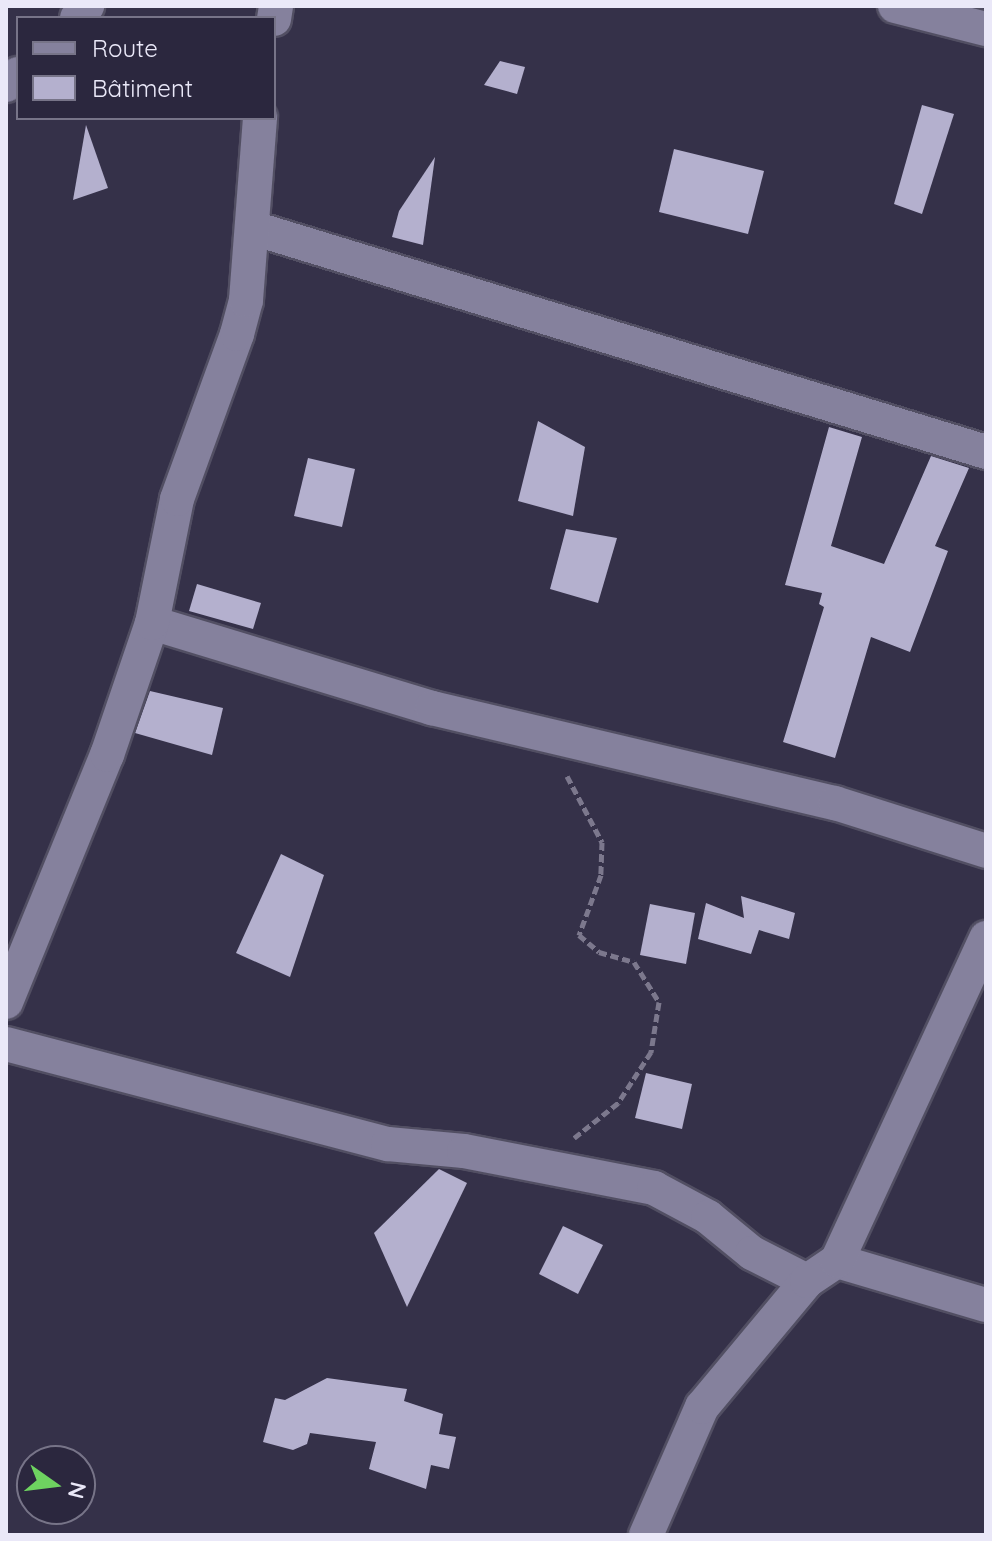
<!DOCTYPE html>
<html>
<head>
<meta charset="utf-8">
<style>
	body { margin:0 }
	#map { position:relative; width:992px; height:1541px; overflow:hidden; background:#353149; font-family:Quicksand,sans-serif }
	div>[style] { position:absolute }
	.building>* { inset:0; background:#b4b0ce }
	.path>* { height:5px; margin-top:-2.5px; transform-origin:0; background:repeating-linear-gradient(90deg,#7c788d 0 8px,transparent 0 12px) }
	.roads { filter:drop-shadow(2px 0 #524f63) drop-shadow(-2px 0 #524f63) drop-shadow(0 2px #524f63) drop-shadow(0 -2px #524f63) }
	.minor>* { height:34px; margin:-17px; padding:0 17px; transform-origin:17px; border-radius:17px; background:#85819d }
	span { translate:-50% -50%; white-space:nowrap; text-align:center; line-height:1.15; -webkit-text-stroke:8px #2b273e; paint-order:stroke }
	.frame { position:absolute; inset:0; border:8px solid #eae8f8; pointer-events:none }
	.legend { position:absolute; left:16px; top:16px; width:260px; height:104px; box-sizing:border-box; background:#2b273e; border:2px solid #777488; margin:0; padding:10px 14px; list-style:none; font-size:24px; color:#eae8f8 }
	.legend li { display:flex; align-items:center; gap:16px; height:40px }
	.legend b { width:40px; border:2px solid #777488 }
	.north { position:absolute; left:16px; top:1445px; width:80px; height:80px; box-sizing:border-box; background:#2b273e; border:2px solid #777488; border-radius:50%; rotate:104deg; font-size:22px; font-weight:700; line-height:32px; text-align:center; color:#eae8f8 }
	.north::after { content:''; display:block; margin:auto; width:28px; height:36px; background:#6ed360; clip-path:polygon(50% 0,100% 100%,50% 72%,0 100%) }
</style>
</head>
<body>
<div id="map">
	<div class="building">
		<div style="clip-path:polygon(500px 61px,525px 67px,517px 94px,484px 85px)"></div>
		<div style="clip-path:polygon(922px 105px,954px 114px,922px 214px,894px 204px)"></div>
		<div style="clip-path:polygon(86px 125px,108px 188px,73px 200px)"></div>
		<div style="clip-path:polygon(674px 149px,764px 171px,748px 234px,659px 212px)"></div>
		<div style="clip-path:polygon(435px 157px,423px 245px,392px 237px,399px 211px)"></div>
		<div style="clip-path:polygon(538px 421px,585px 447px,573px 516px,518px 501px)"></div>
		<div style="clip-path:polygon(829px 427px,862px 437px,831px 546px,884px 564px,931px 456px,969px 468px,935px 546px,948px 551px,910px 652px,871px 637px,835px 758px,783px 742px,824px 607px,819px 604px,822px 593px,785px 585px)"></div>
		<div style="clip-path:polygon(308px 458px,355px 469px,342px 527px,294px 516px)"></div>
		<div style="clip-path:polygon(566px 529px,617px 538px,598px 603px,550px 589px)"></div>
		<div style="clip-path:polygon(197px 584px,261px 603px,253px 629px,189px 611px)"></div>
		<div style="clip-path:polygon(150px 691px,223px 708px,212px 755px,135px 733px)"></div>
		<div style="clip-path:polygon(281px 854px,324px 875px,290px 977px,236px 953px)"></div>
		<div style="clip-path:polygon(741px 896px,795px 913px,789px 939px,759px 930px,751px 954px,698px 939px,706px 903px,744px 918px)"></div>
		<div style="clip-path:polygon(650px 904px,695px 913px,686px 964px,640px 955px)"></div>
		<div style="clip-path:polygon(646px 1073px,692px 1084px,682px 1129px,635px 1118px)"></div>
		<div style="clip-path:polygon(439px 1169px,467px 1183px,407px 1307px,374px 1233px)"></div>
		<div style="clip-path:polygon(563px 1226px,603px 1245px,578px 1294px,539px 1274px)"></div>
		<div style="clip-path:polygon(327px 1378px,407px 1389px,404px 1401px,443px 1414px,439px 1434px,456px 1437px,449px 1469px,431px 1465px,426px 1489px,369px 1469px,376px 1442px,310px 1433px,307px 1444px,293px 1450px,263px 1442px,275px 1398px,285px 1400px)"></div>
	</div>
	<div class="path">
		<div style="left:567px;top:776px;width:75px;rotate:62.1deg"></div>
		<div style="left:602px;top:842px;width:33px;rotate:92deg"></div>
		<div style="left:601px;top:875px;width:64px;rotate:110.1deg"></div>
		<div style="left:579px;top:935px;width:26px;rotate:40deg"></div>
		<div style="left:599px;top:952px;width:36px;rotate:16deg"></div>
		<div style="left:634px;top:962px;width:47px;rotate:58deg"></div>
		<div style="left:659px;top:1002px;width:51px;rotate:99.1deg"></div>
		<div style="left:651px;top:1052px;width:61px;rotate:122.9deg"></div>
		<div style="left:618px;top:1103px;width:56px;rotate:141.5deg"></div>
	</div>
	<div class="roads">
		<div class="minor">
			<div style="left:895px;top:6px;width:94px;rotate:14.2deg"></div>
			<div style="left:77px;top:18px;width:16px;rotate:-50deg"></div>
			<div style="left:274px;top:19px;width:13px;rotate:-81deg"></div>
			<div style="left:6px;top:85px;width:16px;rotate:-43deg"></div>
			<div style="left:253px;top:228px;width:766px;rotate:16.99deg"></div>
			<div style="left:152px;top:623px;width:293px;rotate:16.9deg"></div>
			<div style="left:432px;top:708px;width:414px;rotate:13.3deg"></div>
			<div style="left:835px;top:803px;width:158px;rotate:17.6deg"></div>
			<div style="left:6px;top:1002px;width:267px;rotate:-67.8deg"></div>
			<div style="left:107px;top:755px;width:139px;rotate:-71.2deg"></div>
			<div style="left:152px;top:623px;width:126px;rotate:-78.6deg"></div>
			<div style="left:177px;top:499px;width:176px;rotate:-70deg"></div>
			<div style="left:237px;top:334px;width:35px;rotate:-75deg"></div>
			<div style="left:246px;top:300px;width:183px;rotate:-85.6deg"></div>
			<div style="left:6px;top:1044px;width:395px;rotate:14.7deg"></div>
			<div style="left:388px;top:1144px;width:76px;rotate:5.3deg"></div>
			<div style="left:464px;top:1151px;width:194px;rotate:11deg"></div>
			<div style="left:654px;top:1188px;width:61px;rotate:28.2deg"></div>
			<div style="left:708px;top:1217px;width:57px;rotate:39.3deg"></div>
			<div style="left:752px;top:1253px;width:62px;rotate:27deg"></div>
			<div style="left:837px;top:1261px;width:155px;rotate:16.5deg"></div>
			<div style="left:646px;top:1535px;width:140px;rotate:-66.4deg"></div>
			<div style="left:702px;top:1407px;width:164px;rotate:-50.2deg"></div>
			<div style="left:807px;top:1281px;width:36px;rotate:-34deg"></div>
			<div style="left:837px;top:1261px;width:356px;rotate:-65.2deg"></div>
		</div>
	</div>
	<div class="frame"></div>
	<ul class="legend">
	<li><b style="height:10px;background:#85819d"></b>Route</li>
	<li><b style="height:22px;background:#b4b0ce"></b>Bâtiment</li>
	</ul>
	<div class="north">N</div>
</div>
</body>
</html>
